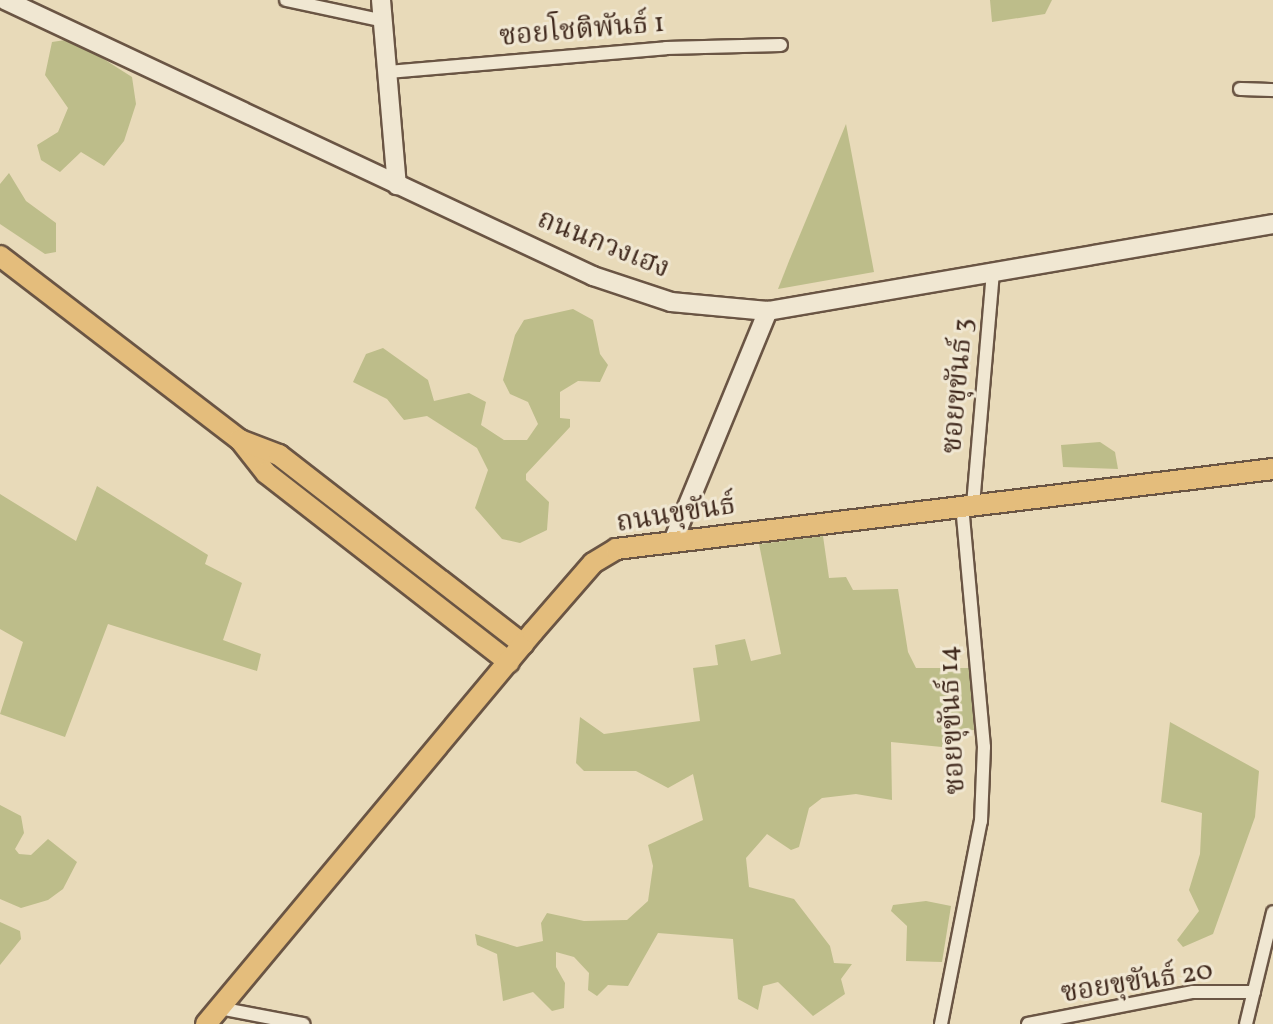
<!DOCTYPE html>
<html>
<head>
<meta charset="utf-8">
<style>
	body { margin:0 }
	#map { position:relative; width:1273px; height:1024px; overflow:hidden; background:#e8dab9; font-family:Vollkorn,"Noto Serif Thai",serif }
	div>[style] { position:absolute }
	.green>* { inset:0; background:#bdbd8a }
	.roads { filter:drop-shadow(2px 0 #6a5544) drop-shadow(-2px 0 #6a5544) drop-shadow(0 2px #6a5544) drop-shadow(0 -2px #6a5544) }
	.street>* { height:12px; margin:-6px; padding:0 6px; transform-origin:6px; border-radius:6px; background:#f0e7d2 }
	.secondary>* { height:18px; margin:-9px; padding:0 9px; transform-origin:9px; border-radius:9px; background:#f0e7d2 }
	.primary>* { height:20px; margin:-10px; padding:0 10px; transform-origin:10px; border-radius:10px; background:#e4bd7c }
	span { translate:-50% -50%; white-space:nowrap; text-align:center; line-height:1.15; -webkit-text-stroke:6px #f0e7d2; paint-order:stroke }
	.street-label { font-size:28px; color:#40291d }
</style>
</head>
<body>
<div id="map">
	<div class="green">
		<div style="clip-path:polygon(1052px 0,1045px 14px,992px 22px,990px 0)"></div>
		<div style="clip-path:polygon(72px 39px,132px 77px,136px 104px,124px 141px,104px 166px,81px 152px,60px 172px,41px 160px,37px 145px,58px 132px,68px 108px,45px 75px,52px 42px)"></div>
		<div style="clip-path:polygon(846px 124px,874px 272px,778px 289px,789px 261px)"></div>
		<div style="clip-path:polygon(9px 173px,26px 201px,56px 223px,56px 252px,45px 254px,0 224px,0 184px)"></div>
		<div style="clip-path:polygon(573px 309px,593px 320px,600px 354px,608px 365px,600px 382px,578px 381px,560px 392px,560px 418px,570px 419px,570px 427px,526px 474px,526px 480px,549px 502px,547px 530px,520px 543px,502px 539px,475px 508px,488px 470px,477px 448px,427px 416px,404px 420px,387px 399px,353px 382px,366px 354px,383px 348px,428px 380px,434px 401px,469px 393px,486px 402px,481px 425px,504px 440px,527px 440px,538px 424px,528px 402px,510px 394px,503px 380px,515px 335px,524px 320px)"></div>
		<div style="clip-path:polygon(1100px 442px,1115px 452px,1118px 469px,1063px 467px,1061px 445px)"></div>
		<div style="clip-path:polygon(97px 486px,208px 555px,205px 564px,242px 583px,223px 640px,261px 654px,257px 671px,108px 624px,65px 737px,0 714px,23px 642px,0 629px,0 494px,76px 541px)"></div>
		<div style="clip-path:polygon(823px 536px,829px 578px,846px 577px,853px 590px,898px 589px,908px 652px,916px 668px,970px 668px,974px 730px,946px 732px,942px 747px,891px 742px,892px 800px,856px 794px,822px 798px,809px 808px,799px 847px,791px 850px,767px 834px,746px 858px,749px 887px,794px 899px,830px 946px,834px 963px,852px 964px,841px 979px,845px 994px,813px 1016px,778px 982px,763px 986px,758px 1010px,738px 999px,733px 939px,658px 933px,628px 986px,608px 985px,597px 996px,588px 990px,589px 973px,574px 957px,556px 952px,556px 967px,565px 983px,564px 1008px,552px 1011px,533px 992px,503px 1001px,497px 954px,477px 945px,475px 934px,517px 947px,543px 941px,541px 923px,547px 913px,584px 921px,627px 920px,648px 901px,653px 866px,648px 845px,703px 820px,693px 774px,668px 788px,636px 771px,584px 771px,576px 763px,580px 717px,604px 734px,700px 721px,693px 668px,718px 665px,715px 645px,745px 639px,751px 661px,781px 654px,759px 544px)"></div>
		<div style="clip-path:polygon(1170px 722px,1259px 771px,1255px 817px,1213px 934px,1183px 947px,1177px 940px,1199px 911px,1189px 890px,1200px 854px,1202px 813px,1161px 802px)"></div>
		<div style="clip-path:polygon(0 805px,21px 816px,24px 833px,15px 849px,19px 854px,31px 855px,48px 839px,77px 862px,63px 889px,48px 900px,21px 908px,0 899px)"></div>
		<div style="clip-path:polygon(926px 901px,951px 906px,942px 962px,906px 961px,907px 926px,891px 911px,893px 905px)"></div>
		<div style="clip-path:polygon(0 922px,20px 931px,21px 939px,0 965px)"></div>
	</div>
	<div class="roads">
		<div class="street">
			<div style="left:286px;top:0;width:100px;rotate:12.1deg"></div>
			<div style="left:388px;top:72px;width:279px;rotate:-4.9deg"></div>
			<div style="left:666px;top:48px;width:115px;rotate:-1.5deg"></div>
			<div style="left:1240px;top:89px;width:33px;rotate:2deg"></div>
			<div style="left:973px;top:505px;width:234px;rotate:-85.1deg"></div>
			<div style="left:219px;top:1008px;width:86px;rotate:10.8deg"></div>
			<div style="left:941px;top:1024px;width:207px;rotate:-78.9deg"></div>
			<div style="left:981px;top:821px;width:74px;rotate:-87.7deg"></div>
			<div style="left:984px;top:747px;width:242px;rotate:-95.2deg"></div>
			<div style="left:1028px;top:1024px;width:168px;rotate:-11deg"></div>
			<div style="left:1193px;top:992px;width:61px"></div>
			<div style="left:1246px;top:1024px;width:115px;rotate:-76.4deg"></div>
		</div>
		<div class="secondary">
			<div style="left:5px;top:0;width:650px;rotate:25.14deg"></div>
			<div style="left:593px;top:276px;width:82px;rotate:18.4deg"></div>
			<div style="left:671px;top:302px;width:97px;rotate:5.3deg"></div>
			<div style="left:768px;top:311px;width:512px;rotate:-9.77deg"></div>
			<div style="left:381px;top:0;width:186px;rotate:85.1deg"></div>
			<div style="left:673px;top:541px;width:249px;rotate:-67.6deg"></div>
		</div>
		<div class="primary">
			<div style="left:0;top:256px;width:302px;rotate:37.5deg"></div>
			<div style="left:240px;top:440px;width:42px;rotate:51.8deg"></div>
			<div style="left:266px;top:473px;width:308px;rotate:37.9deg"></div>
			<div style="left:240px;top:440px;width:42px;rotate:21deg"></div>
			<div style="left:279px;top:455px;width:309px;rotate:37.8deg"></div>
			<div style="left:206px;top:1024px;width:510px;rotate:-50.17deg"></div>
			<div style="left:533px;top:632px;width:91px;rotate:-49deg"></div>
			<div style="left:593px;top:563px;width:27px;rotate:-31deg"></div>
			<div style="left:616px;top:549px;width:662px;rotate:-6.94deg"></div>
		</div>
	</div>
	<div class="street-label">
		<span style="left:582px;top:31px;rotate:-5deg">ซอยโชติพันธ์ 1</span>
		<span style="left:603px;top:245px;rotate:22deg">ถนนกวงเฮง</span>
		<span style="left:959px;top:386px;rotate:-85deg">ซอยขุขันธ์ 3</span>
		<span style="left:676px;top:515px;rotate:-9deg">ถนนขุขันธ์</span>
		<span style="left:953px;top:720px;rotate:-93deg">ซอยขุขันธ์ 14</span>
		<span style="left:1137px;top:983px;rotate:-9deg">ซอยขุขันธ์ 20</span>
	</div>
</div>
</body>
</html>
